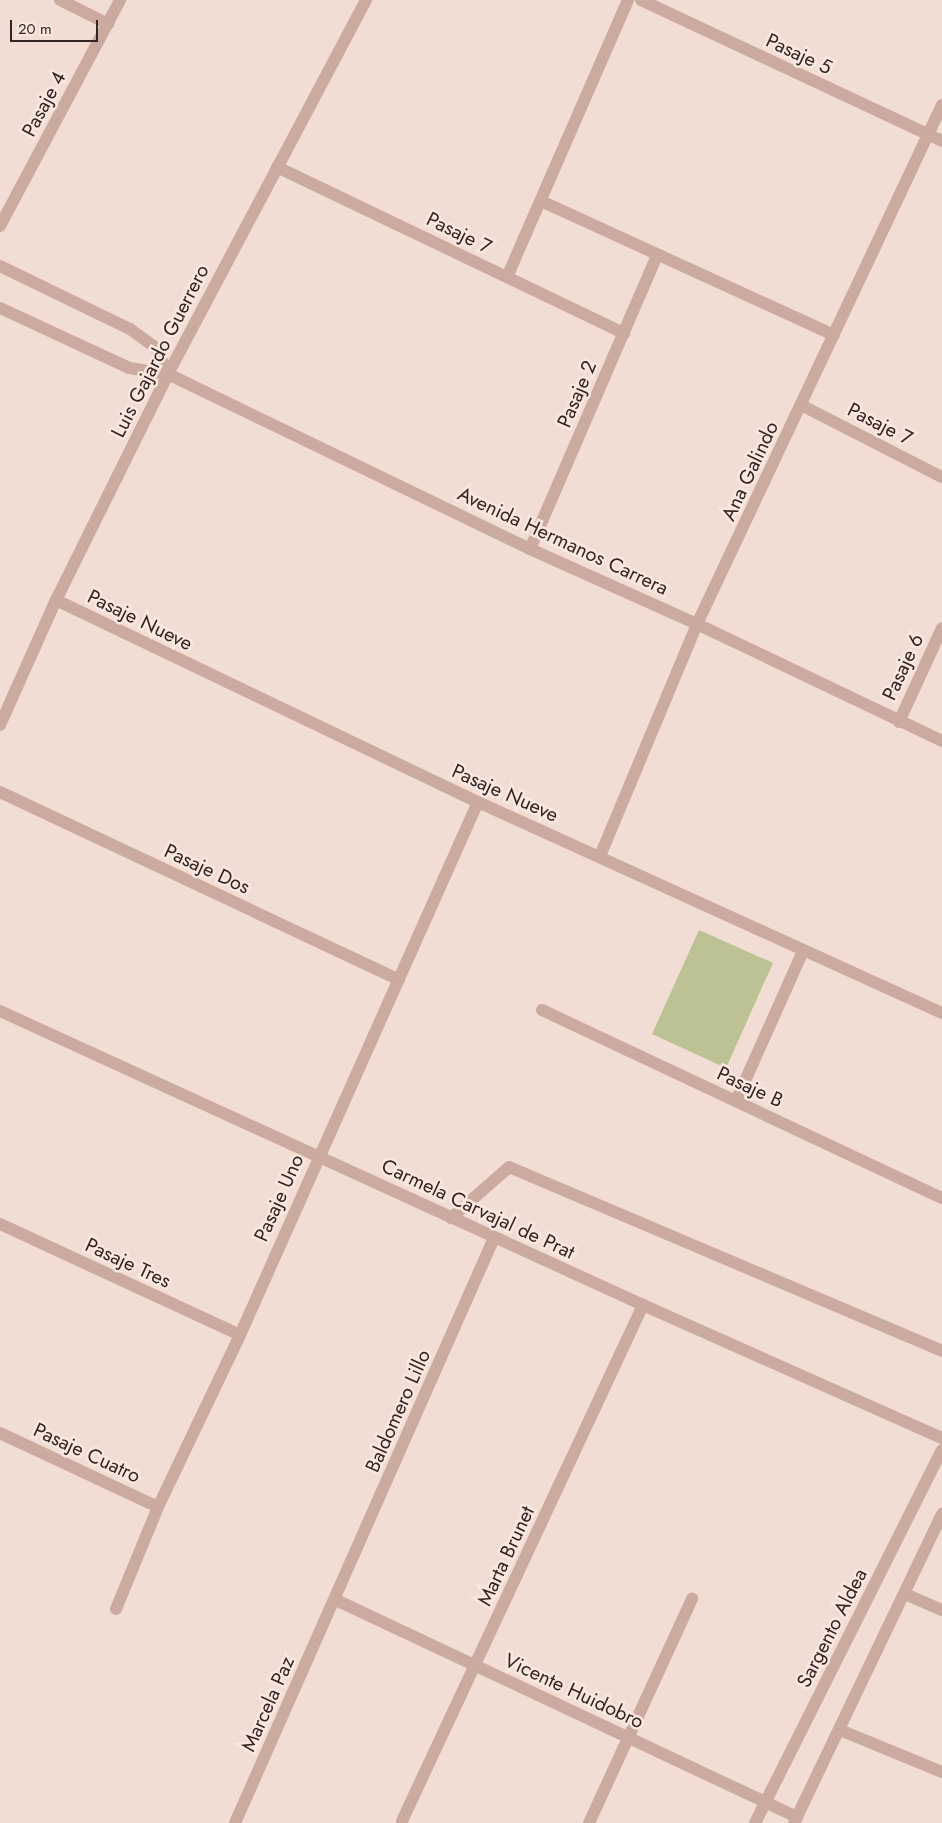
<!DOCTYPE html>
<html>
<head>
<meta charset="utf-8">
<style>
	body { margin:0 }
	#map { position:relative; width:942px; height:1823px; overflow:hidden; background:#f2ddd4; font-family:Jost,sans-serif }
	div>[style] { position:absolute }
	.green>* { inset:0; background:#bcc293 }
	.service>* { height:12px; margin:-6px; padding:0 6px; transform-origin:6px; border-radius:6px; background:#cbaa9f }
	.minor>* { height:12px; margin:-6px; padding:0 6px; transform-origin:6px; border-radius:6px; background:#cbaa9f }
	.tertiary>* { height:12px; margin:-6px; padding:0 6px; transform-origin:6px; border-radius:6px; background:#cbaa9f }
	span { translate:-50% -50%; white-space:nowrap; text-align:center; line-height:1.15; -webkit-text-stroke:5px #fae8e0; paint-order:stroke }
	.street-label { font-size:20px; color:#332523 }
	.scale { position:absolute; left:10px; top:20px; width:88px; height:22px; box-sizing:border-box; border:2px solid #332523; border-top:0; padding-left:6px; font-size:15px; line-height:18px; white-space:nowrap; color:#332523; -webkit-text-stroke:4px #fae8e0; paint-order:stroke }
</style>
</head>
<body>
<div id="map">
	<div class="green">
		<div style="clip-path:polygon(699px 930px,773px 963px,726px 1068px,652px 1034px)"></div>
	</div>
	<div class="service">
		<div style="left:451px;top:1218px;width:77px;rotate:-41.3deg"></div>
		<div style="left:509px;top:1167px;width:470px;rotate:23deg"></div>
	</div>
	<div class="minor">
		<div style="left:60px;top:0;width:54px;rotate:26.6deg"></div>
		<div style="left:641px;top:0;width:332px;rotate:25.1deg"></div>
		<div style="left:277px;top:167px;width:385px;rotate:25.6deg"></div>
		<div style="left:541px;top:201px;width:322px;rotate:24.6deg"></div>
		<div style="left:0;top:226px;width:256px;rotate:-62deg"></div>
		<div style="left:507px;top:277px;width:302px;rotate:-66.4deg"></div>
		<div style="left:801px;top:405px;width:158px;rotate:27.1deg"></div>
		<div style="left:530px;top:549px;width:320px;rotate:-66.6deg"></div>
		<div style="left:56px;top:600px;width:468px;rotate:25.6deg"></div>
		<div style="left:478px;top:802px;width:510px;rotate:24.45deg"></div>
		<div style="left:899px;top:722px;width:103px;rotate:-65.4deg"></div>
		<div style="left:0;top:792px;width:441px;rotate:25.2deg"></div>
		<div style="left:600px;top:856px;width:251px;rotate:-67.3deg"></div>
		<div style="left:697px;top:624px;width:574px;rotate:-64.73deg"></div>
		<div style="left:542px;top:1010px;width:442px;rotate:25.2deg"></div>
		<div style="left:0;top:1011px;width:707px;rotate:24.57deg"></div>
		<div style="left:643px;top:1305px;width:327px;rotate:24deg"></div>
		<div style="left:736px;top:1101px;width:164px;rotate:-65.9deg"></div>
		<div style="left:0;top:1224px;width:264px;rotate:24.8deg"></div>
		<div style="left:0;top:1433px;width:174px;rotate:25.1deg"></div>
		<div style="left:905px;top:1594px;width:40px;rotate:23.4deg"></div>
		<div style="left:336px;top:1600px;width:510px;rotate:25.21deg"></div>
		<div style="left:116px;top:1609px;width:110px;rotate:-67.6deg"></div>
		<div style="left:158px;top:1507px;width:191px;rotate:-64.5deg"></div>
		<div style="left:240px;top:1335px;width:584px;rotate:-65.94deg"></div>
		<div style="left:840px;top:1730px;width:110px;rotate:22.4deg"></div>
		<div style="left:402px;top:1821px;width:570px;rotate:-64.96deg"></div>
		<div style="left:235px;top:1823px;width:640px;rotate:-66.12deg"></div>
		<div style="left:589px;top:1823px;width:247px;rotate:-65.3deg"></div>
	</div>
	<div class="tertiary">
		<div style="left:0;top:266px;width:144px;rotate:25.9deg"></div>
		<div style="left:130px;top:329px;width:32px;rotate:36deg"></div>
		<div style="left:156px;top:348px;width:29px;rotate:65deg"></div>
		<div style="left:0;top:308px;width:142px;rotate:24.9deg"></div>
		<div style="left:129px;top:368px;width:39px;rotate:9deg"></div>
		<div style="left:168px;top:374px;width:402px;rotate:25.8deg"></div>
		<div style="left:530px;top:549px;width:183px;rotate:24.2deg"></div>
		<div style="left:697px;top:624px;width:272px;rotate:25.5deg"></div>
		<div style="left:0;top:725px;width:137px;rotate:-65.9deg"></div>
		<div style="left:56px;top:600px;width:252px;rotate:-63.6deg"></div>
		<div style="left:168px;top:374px;width:423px;rotate:-62.1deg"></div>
		<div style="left:755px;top:1823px;width:417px;rotate:-63.4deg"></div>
		<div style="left:794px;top:1823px;width:343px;rotate:-64.4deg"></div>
	</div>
	<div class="street-label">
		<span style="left:799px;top:54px;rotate:25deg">Pasaje 5</span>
		<span style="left:44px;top:104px;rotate:-62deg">Pasaje 4</span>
		<span style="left:459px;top:233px;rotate:26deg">Pasaje 7</span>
		<span style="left:160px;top:351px;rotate:-63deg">Luis Gajardo Guerrero</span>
		<span style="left:577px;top:394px;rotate:-67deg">Pasaje 2</span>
		<span style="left:880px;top:424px;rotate:27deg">Pasaje 7</span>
		<span style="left:750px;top:471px;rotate:-65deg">Ana Galindo</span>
		<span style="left:563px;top:541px;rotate:25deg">Avenida Hermanos Carrera</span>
		<span style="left:140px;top:620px;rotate:26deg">Pasaje Nueve</span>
		<span style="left:903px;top:667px;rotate:-65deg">Pasaje 6</span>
		<span style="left:505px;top:793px;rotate:24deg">Pasaje Nueve</span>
		<span style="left:207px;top:869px;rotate:25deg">Pasaje Dos</span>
		<span style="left:750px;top:1087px;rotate:25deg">Pasaje B</span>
		<span style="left:279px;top:1198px;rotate:-66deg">Pasaje Uno</span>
		<span style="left:478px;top:1209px;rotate:25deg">Carmela Carvajal de Prat</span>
		<span style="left:128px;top:1263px;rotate:25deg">Pasaje Tres</span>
		<span style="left:398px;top:1411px;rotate:-66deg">Baldomero Lillo</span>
		<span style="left:87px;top:1453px;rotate:25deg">Pasaje Cuatro</span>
		<span style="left:506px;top:1556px;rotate:-65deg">Marta Brunet</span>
		<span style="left:832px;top:1628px;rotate:-63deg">Sargento Aldea</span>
		<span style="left:574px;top:1691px;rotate:25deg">Vicente Huidobro</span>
		<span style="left:268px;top:1704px;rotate:-66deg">Marcela Paz</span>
	</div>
	<div class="scale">20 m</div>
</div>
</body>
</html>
